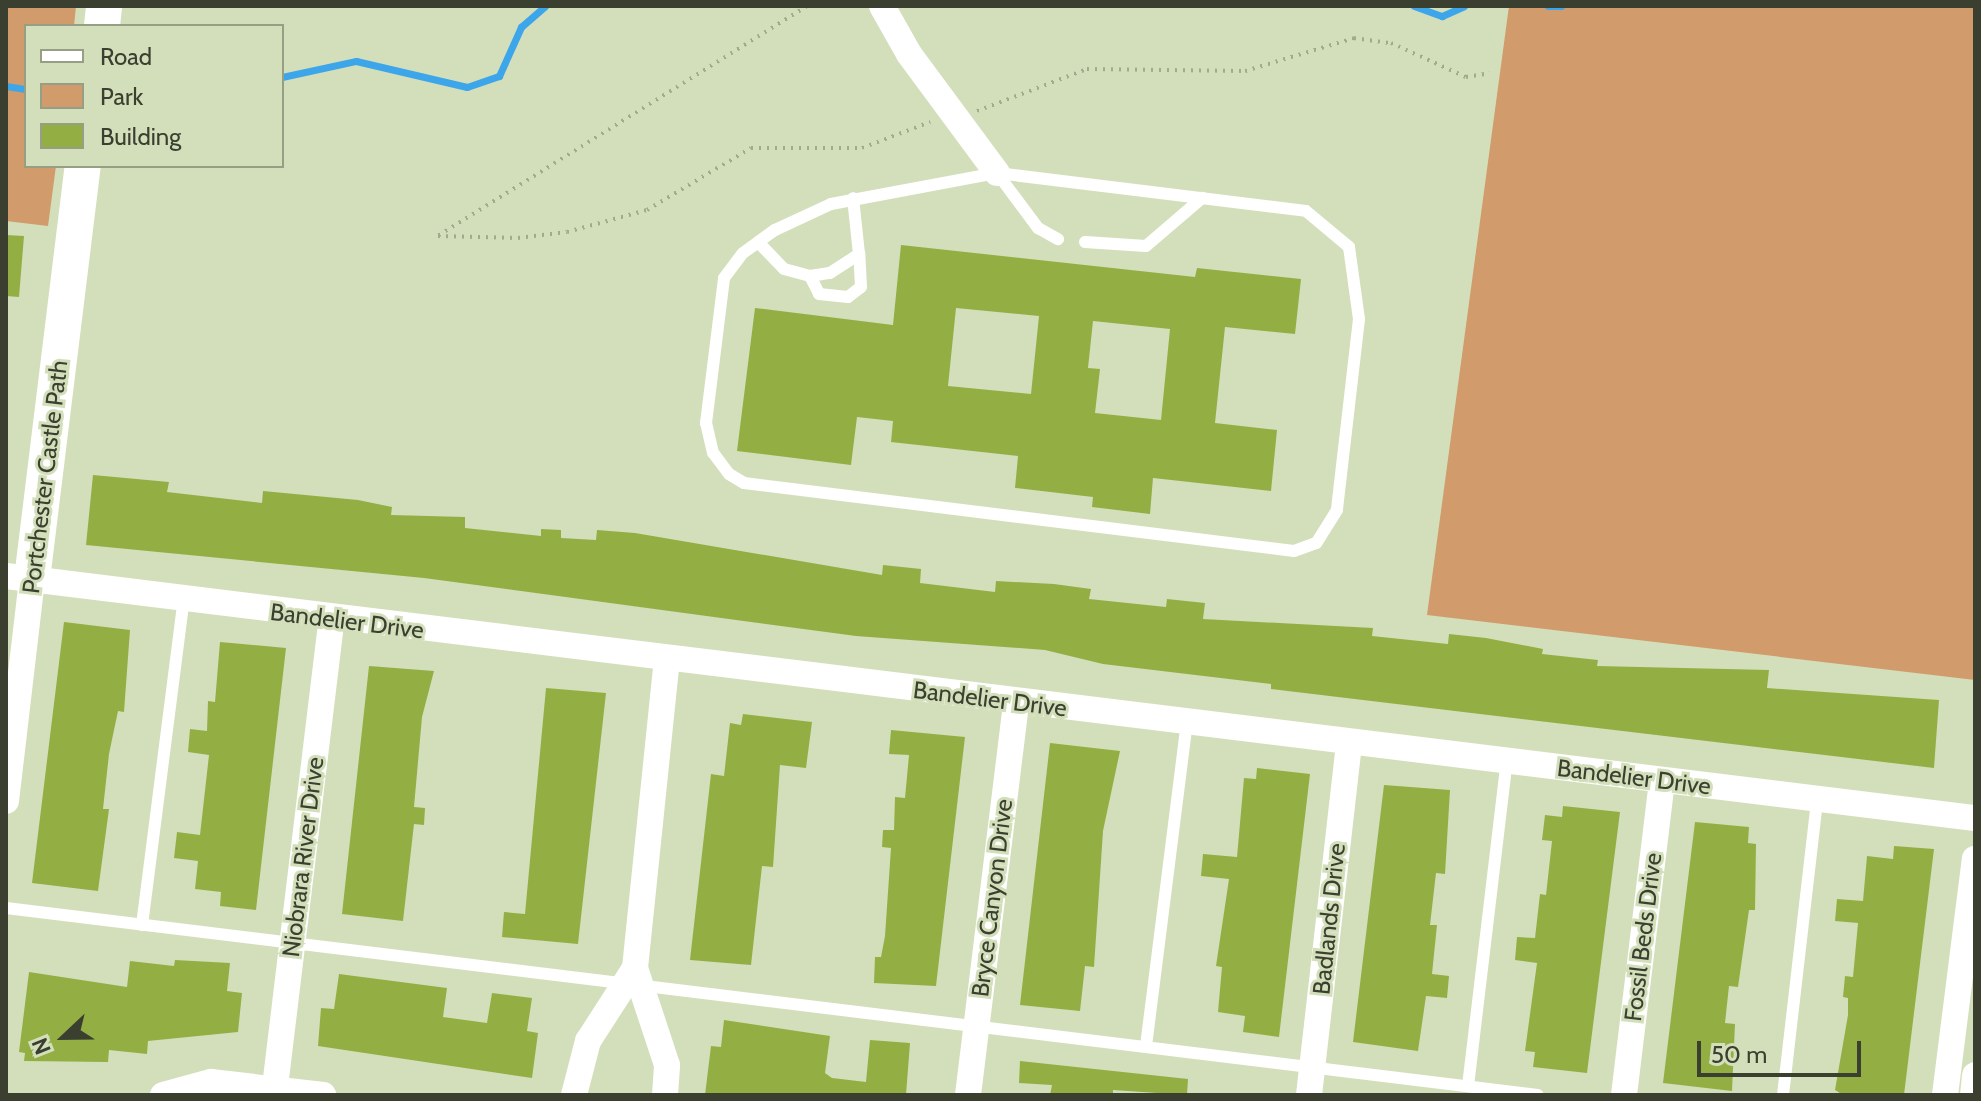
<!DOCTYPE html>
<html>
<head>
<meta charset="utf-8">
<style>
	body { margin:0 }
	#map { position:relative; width:1981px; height:1101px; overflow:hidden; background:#d3dfba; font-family:Cabin,sans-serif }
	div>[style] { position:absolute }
	.green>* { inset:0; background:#d19b6c }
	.stream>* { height:7px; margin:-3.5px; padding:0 3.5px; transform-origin:3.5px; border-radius:3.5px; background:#3da5ea }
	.building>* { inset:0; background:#93af43 }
	.path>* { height:4px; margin-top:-2px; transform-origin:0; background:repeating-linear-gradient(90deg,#a0aa8c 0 2px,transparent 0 8px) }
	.lane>* { height:12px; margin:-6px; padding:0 6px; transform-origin:6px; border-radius:6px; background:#fff }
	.street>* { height:26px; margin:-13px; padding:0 13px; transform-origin:13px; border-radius:13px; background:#fff }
	.secondary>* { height:36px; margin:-18px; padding:0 18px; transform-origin:18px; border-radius:18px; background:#fff }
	span { translate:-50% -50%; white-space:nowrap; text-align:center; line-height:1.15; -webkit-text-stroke:6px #d3dfba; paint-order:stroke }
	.street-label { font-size:24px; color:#3a3f30 }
	.frame { position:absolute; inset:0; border:8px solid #3a3f30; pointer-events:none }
	.legend { position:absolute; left:24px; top:24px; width:260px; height:144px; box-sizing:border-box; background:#d3dfba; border:2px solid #969f83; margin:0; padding:10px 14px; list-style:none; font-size:24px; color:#3a3f30 }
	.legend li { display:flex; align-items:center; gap:16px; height:40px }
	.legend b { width:40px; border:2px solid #969f83 }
	.north { position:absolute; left:24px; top:997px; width:80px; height:80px; -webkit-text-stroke:6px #d3dfba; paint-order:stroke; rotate:248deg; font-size:22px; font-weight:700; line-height:32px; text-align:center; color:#3a3f30 }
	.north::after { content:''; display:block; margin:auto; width:28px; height:36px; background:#3a3f30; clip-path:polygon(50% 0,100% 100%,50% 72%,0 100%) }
	.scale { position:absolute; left:1697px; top:1041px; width:164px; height:36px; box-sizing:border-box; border:4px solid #3a3f30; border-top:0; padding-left:10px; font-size:24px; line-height:28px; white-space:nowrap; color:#3a3f30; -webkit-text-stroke:6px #d3dfba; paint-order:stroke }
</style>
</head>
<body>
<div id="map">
	<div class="green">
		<div style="clip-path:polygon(6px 6px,76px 6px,74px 26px,26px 26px,26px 166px,56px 166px,48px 226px,6px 221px)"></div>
		<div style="clip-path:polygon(1509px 6px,1975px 6px,1975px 680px,1427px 615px)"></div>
	</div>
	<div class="stream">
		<div style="left:1414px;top:6px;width:30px;rotate:20deg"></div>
		<div style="left:1442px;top:16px;width:24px;rotate:-24deg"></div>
		<div style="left:1548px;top:6px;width:13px"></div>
		<div style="left:282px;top:77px;width:76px;rotate:-12.2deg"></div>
		<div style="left:356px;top:61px;width:114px;rotate:13.2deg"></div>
		<div style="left:467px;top:87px;width:34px;rotate:-19deg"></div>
		<div style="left:499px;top:76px;width:54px;rotate:-65.8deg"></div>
		<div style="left:521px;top:27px;width:32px;rotate:-41deg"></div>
		<div style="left:6px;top:86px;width:20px;rotate:9deg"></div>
	</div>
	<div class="building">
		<div style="clip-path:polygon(6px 235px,24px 236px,19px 297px,6px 296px)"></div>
		<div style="clip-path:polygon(evenodd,901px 245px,1195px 277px,1197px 268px,1301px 279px,1295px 334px,1225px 327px,1215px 423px,1277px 430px,1271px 491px,1153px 478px,1150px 514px,1092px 507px,1093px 497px,1015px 488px,1018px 456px,891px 442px,893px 421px,857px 417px,851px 465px,737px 451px,755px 308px,893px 325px,901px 245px,956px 308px,1039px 316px,1031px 394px,948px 386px,956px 308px,901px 245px,1093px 321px,1170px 329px,1161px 420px,1095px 413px,1100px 369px,1088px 368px,1093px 321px)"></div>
		<div style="clip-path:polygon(93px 475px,169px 482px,167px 492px,262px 503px,263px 491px,358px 500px,392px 507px,391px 515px,465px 517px,465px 528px,541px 536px,541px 529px,561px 530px,561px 538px,596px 540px,597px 530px,635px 533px,882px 575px,883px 565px,921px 569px,920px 583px,995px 592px,996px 581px,1054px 584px,1091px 589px,1089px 599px,1166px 607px,1167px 599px,1205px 603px,1203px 619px,1373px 628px,1372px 636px,1448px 644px,1449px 634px,1486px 638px,1543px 649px,1542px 654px,1598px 660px,1597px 666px,1769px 670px,1767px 688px,1939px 700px,1934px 768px,1271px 689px,1271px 684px,1103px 664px,1045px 650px,856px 636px,424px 578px,86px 545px)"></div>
		<div style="clip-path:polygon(64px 622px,130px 630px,124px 712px,118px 711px,109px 754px,103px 809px,109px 809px,98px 891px,32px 883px)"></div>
		<div style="clip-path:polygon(220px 642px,286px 648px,256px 910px,220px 906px,221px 892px,195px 889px,198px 861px,174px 858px,177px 832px,200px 835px,209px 755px,188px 752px,190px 729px,207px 731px,208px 701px,215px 702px)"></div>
		<div style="clip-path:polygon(369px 666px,434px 671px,422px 717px,414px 807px,425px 808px,424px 825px,414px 824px,403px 921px,342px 914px)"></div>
		<div style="clip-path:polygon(546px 688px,606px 693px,578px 944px,502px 937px,504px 912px,525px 914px)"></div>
		<div style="clip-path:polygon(743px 714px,812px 722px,806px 768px,780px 765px,773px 867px,762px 866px,751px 965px,690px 960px,711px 774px,724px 776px,730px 723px,741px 725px)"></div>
		<div style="clip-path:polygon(891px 730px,965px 737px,936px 986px,874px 983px,875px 957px,881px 957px,885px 936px,891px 848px,882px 847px,883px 830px,894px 830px,895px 797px,905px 798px,909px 755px,889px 754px)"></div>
		<div style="clip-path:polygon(1050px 743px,1120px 751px,1103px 831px,1094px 967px,1085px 966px,1080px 1011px,1020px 1005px)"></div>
		<div style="clip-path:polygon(1257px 768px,1310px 774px,1279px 1037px,1243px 1032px,1245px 1016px,1218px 1012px,1222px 967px,1216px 966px,1229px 879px,1201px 876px,1203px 854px,1237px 857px,1244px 778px,1256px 779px)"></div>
		<div style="clip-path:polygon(1384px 785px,1450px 790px,1445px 874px,1436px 873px,1430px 925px,1437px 925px,1432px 974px,1449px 976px,1447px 998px,1426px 996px,1418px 1051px,1353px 1042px)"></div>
		<div style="clip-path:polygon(1563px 806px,1620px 812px,1587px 1073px,1533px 1067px,1535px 1052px,1525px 1051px,1537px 963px,1515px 960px,1517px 937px,1535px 938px,1540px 894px,1546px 895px,1552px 841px,1542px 840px,1545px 815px,1562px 817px)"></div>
		<div style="clip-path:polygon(1695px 822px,1749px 827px,1748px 843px,1756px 844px,1755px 910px,1749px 910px,1738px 987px,1729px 986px,1725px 1023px,1735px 1024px,1732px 1091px,1663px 1083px)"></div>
		<div style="clip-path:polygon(1894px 846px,1934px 849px,1904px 1095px,1843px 1095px,1835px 1090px,1848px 1015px,1848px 998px,1843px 997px,1845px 976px,1853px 977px,1858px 923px,1835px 921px,1837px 899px,1863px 901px,1867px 856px,1893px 859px)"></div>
		<div style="clip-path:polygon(175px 960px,230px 963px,227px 991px,242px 993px,238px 1032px,148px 1041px,147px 1054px,109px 1050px,108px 1062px,24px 1061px,25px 1053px,19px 1052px,29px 972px,127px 987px,130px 961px,174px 966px)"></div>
		<div style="clip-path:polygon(339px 974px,447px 988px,443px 1017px,487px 1023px,492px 993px,532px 998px,527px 1031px,538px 1033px,532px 1078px,318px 1046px,321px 1008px,334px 1009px)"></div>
		<div style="clip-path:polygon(724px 1020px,830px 1036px,825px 1073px,832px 1078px,866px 1082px,870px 1040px,910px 1043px,906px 1095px,705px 1095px,711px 1046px,721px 1047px)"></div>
		<div style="clip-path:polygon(1020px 1061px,1188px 1079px,1187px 1095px,1113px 1090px,1113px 1095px,1050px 1095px,1052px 1085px,1019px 1083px)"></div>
	</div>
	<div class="path">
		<div style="left:807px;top:6px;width:435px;rotate:148.1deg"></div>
		<div style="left:438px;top:236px;width:80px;rotate:1.4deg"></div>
		<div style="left:518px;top:238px;width:49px;rotate:-7deg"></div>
		<div style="left:567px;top:232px;width:83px;rotate:-15.4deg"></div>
		<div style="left:647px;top:210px;width:121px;rotate:-30.8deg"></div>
		<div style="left:751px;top:148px;width:111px"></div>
		<div style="left:862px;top:148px;width:73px;rotate:-20.9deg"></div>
		<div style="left:977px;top:111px;width:118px;rotate:-20.9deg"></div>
		<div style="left:1087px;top:69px;width:158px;rotate:0.7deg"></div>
		<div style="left:1245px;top:71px;width:114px;rotate:-16.8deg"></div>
		<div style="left:1354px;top:38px;width:37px;rotate:8deg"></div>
		<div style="left:1391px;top:43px;width:82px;rotate:24.4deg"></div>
		<div style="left:1466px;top:77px;width:24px;rotate:-9deg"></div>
	</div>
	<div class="lane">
		<div style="left:997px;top:173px;width:311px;rotate:7deg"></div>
		<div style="left:1306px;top:211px;width:56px;rotate:39.9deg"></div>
		<div style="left:1349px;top:247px;width:73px;rotate:82.1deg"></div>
		<div style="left:1359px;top:319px;width:192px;rotate:96.6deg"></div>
		<div style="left:1337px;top:510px;width:39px;rotate:122deg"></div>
		<div style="left:1316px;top:543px;width:23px;rotate:160deg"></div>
		<div style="left:1294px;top:551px;width:554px;rotate:-172.95deg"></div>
		<div style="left:744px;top:483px;width:17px;rotate:-149deg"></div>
		<div style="left:729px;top:474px;width:26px;rotate:-127deg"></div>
		<div style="left:713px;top:453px;width:31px;rotate:-103deg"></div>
		<div style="left:706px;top:423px;width:146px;rotate:-82.9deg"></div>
		<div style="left:724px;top:278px;width:31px;rotate:-53deg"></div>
		<div style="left:743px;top:253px;width:39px;rotate:-36deg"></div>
		<div style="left:775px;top:230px;width:62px;rotate:-24.9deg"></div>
		<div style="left:831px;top:204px;width:169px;rotate:-10.6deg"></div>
		<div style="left:997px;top:173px;width:69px;rotate:53.3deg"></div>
		<div style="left:1038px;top:228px;width:23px;rotate:29deg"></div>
		<div style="left:758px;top:242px;width:37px;rotate:46deg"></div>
		<div style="left:784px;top:269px;width:27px;rotate:15deg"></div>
		<div style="left:810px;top:276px;width:20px;rotate:-9deg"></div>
		<div style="left:830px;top:273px;width:35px;rotate:-33deg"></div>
		<div style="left:859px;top:254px;width:56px;rotate:-96.1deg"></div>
		<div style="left:1085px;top:242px;width:61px;rotate:3.8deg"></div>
		<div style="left:1146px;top:246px;width:74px;rotate:-40.6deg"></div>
		<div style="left:810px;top:276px;width:20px;rotate:63deg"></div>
		<div style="left:819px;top:294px;width:29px;rotate:6deg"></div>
		<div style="left:848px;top:297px;width:16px;rotate:-38deg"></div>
		<div style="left:861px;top:287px;width:33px;rotate:-93deg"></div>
		<div style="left:6px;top:908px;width:1543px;rotate:6.96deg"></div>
		<div style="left:142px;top:925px;width:329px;rotate:-82.7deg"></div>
		<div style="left:1146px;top:1046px;width:326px;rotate:-82.8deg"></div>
		<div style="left:1468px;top:1086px;width:327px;rotate:-83.2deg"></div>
		<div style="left:1783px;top:1095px;width:298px;rotate:-83.4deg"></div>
	</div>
	<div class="street">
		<div style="left:882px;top:6px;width:55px;rotate:60.6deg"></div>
		<div style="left:909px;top:54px;width:148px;rotate:53.5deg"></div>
		<div style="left:6px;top:576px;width:1984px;rotate:7.01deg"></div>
		<div style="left:6px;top:801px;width:224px;rotate:-83.3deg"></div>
		<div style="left:163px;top:1095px;width:50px;rotate:-15.2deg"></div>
		<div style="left:211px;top:1082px;width:113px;rotate:6.6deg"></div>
		<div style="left:274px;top:1095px;width:480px;rotate:-83.1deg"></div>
		<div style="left:574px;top:1095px;width:56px;rotate:-75.5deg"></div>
		<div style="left:588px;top:1041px;width:87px;rotate:-57.2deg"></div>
		<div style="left:665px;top:1095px;width:30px;rotate:-86deg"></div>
		<div style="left:667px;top:1065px;width:102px;rotate:-108.3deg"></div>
		<div style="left:635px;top:968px;width:310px;rotate:-84.1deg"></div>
		<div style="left:968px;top:1095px;width:396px;rotate:-83deg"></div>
		<div style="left:1309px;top:1095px;width:355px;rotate:-83.5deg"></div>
		<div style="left:1624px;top:1095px;width:317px;rotate:-83.1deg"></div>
		<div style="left:1945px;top:1095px;width:238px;rotate:-82.8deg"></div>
		<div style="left:1973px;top:1095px;width:20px;rotate:-84deg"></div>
	</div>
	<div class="secondary">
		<div style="left:102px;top:26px;width:20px;rotate:-84deg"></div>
		<div style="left:32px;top:579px;width:416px;rotate:-83deg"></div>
	</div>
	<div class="street-label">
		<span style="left:45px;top:477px;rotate:-83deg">Portchester Castle Path</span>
		<span style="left:347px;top:621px;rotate:7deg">Bandelier Drive</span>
		<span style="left:990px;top:699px;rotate:7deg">Bandelier Drive</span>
		<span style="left:1634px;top:777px;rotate:7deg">Bandelier Drive</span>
		<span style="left:303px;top:857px;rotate:-83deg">Niobrara River Drive</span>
		<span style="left:992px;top:898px;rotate:-83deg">Bryce Canyon Drive</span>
		<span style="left:1329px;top:919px;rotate:-84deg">Badlands Drive</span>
		<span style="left:1643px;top:937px;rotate:-83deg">Fossil Beds Drive</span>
	</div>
	<div class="frame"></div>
	<ul class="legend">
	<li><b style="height:10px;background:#fff"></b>Road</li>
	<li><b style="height:22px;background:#d19b6c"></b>Park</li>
	<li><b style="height:22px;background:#93af43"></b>Building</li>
	</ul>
	<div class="north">N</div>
	<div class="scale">50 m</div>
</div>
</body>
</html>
